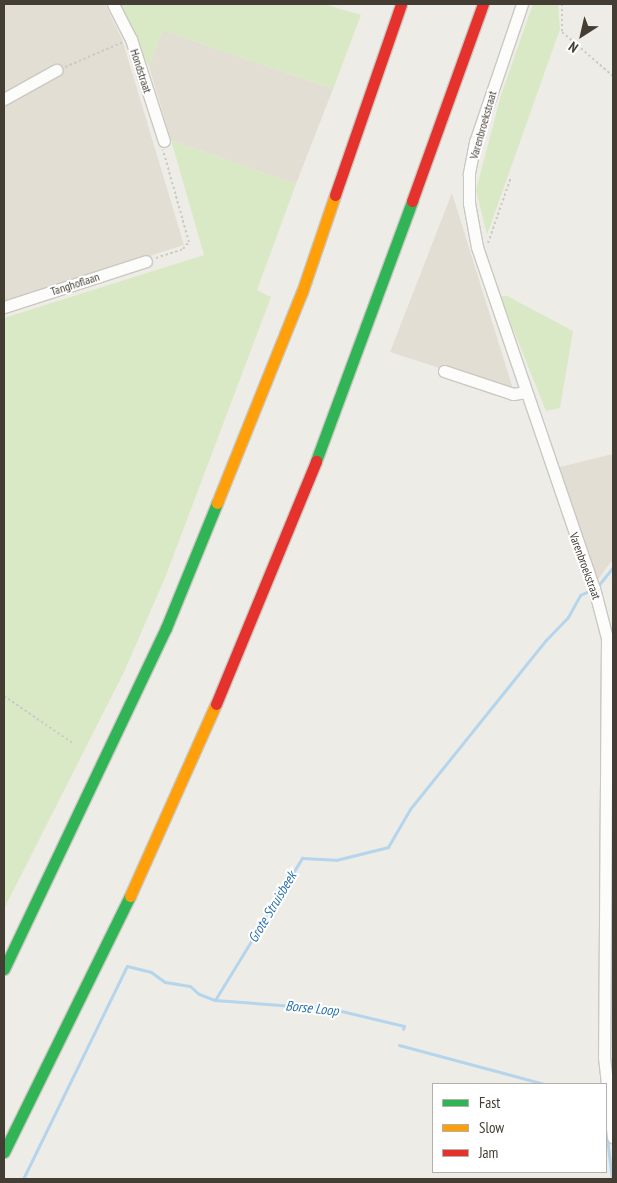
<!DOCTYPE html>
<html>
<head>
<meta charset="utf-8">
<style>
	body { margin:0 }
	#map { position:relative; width:617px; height:1183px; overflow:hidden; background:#eeece6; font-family:"PT Sans Narrow",sans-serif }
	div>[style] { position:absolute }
	.residential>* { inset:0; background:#e2ded3 }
	.green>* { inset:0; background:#dae9c5 }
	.stream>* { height:3px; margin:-1.5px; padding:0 1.5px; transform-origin:1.5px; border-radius:1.5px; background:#b5d5ed }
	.path>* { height:2px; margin-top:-1px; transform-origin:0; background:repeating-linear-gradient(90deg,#cccac5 0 2.5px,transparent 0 5px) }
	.roads { filter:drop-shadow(1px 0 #cac8c2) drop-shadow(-1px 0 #cac8c2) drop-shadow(0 1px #cac8c2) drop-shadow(0 -1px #cac8c2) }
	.street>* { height:11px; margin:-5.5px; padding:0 5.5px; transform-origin:5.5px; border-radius:5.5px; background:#fcfcfb }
	.fast>* { height:11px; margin:-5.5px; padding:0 5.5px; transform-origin:5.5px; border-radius:5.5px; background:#30b455 }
	.slow>* { height:11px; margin:-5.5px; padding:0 5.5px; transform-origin:5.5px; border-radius:5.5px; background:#ff9f0a }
	.jam>* { height:11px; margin:-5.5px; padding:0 5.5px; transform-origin:5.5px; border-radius:5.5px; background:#e5322d }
	span { translate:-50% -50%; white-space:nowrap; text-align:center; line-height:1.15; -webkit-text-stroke:4px #fff; paint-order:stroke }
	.street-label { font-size:12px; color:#433d33 }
	.water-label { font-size:14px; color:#2c73ae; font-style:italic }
	.frame { position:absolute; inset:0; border:5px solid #433d33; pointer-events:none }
	.legend { position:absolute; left:432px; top:1083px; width:175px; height:90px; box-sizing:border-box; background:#fff; border:1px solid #b4b1ad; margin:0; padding:6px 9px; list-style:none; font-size:15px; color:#433d33 }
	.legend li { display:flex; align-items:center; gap:10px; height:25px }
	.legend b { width:25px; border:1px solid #b4b1ad }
	.north { position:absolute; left:557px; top:10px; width:50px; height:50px; -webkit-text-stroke:4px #fff; paint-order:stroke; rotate:215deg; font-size:14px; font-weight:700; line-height:20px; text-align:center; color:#433d33 }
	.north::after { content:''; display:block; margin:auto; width:18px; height:22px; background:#433d33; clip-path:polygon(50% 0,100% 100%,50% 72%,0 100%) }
</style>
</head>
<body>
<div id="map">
	<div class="residential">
		<div style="clip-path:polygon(4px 4px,105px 4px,122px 39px,184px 245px,4px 302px)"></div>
		<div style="clip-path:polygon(162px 30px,333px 89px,296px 184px,171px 140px,149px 67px)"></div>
		<div style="clip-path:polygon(452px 193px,514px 392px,390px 352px)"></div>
		<div style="clip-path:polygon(613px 454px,613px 559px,597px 581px,556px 468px)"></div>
		<div style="clip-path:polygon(613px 949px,613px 1065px,609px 950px)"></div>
	</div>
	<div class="green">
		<div style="clip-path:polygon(119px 4px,324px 4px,361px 15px,333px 89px,162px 30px,149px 67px)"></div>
		<div style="clip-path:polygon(533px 4px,558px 4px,560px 29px,487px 235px,476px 190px,501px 95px)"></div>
		<div style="clip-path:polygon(171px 140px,296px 184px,257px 290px,271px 297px,165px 578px,124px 672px,4px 909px,4px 318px,204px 255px)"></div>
		<div style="clip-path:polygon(500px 296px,507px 296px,573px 331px,560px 408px,546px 411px)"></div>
	</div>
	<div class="stream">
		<div style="left:597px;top:587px;width:26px;rotate:-51deg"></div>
		<div style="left:215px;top:1000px;width:118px;rotate:4.4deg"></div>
		<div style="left:333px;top:1009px;width:73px;rotate:13.5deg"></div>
		<div style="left:404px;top:1026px;width:3px;rotate:108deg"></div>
		<div style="left:399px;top:1045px;width:151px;rotate:15deg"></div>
		<div style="left:606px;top:1130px;width:49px;rotate:83deg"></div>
		<div style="left:23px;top:1179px;width:237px;rotate:-64deg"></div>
		<div style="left:127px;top:966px;width:25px;rotate:14deg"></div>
		<div style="left:151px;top:972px;width:17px;rotate:36deg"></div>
		<div style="left:165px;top:982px;width:25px;rotate:9deg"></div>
		<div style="left:190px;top:986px;width:12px;rotate:42deg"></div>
		<div style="left:199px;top:994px;width:17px;rotate:21deg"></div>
		<div style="left:215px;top:1000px;width:167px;rotate:-58.5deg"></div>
		<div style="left:302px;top:858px;width:34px;rotate:3deg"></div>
		<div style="left:336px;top:860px;width:54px;rotate:-14deg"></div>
		<div style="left:388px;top:847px;width:44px;rotate:-59.9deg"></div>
		<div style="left:410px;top:809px;width:216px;rotate:-51.2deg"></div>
		<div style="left:545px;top:641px;width:33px;rotate:-46deg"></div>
		<div style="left:568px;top:617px;width:25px;rotate:-61deg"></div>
		<div style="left:580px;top:595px;width:10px;rotate:-24deg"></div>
	</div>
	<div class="path">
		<div style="left:562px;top:4px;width:28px;rotate:90deg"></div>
		<div style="left:562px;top:32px;width:67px;rotate:40.8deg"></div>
		<div style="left:65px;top:67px;width:63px;rotate:-23.3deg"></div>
		<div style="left:488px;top:243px;width:70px;rotate:-70.8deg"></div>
		<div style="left:156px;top:258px;width:28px;rotate:-18deg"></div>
		<div style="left:183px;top:249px;width:9px;rotate:-49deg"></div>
		<div style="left:189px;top:242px;width:96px;rotate:-105.8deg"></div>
		<div style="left:4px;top:696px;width:85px;rotate:34.4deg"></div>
	</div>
	<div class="roads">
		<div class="street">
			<div style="left:113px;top:4px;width:39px;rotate:63deg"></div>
			<div style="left:131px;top:39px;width:107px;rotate:72.1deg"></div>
			<div style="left:522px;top:4px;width:146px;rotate:108.8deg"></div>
			<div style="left:475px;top:142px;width:33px;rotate:101deg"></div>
			<div style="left:469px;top:174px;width:29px;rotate:90deg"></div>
			<div style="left:469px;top:203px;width:45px;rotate:79.7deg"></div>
			<div style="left:477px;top:247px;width:361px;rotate:71.1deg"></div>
			<div style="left:594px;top:588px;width:52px;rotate:75.4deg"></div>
			<div style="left:607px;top:638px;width:419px;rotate:90.4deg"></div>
			<div style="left:604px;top:1057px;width:81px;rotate:83.6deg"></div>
			<div style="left:4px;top:99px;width:60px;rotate:-29.1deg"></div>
			<div style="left:4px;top:307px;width:149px;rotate:-17.9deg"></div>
			<div style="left:444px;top:371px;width:73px;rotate:18.4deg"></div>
			<div style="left:513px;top:394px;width:13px;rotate:-9deg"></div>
		</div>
		<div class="fast">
			<div style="left:316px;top:461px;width:277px;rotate:-69.7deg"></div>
			<div style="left:4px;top:969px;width:378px;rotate:-64.6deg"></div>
			<div style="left:166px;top:628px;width:135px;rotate:-67.8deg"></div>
			<div style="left:4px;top:1152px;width:285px;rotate:-63.8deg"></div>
		</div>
		<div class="slow">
			<div style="left:217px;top:503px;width:227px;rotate:-68.1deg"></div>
			<div style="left:302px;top:292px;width:102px;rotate:-71.2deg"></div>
			<div style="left:130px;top:896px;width:210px;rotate:-65.9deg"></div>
		</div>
		<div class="jam">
			<div style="left:335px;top:195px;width:202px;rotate:-70.9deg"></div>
			<div style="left:412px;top:201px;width:209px;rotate:-70.2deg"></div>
			<div style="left:216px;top:704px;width:263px;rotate:-67.6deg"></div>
		</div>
	</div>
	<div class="street-label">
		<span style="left:141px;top:71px;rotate:72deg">Hondstraat</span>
		<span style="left:483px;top:125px;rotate:-74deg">Varenbroekstraat</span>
		<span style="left:75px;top:284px;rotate:-18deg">Tanghoflaan</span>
		<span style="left:585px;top:566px;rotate:70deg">Varenbroekstraat</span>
	</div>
	<div class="water-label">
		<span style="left:272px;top:907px;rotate:-59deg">Grote Struisbeek</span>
		<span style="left:312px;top:1008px;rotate:6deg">Borse Loop</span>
	</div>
	<div class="frame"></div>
	<ul class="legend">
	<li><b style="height:6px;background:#30b455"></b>Fast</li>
	<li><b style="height:6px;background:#ff9f0a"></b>Slow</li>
	<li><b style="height:6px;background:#e5322d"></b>Jam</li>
	</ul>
	<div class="north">N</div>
</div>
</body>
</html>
